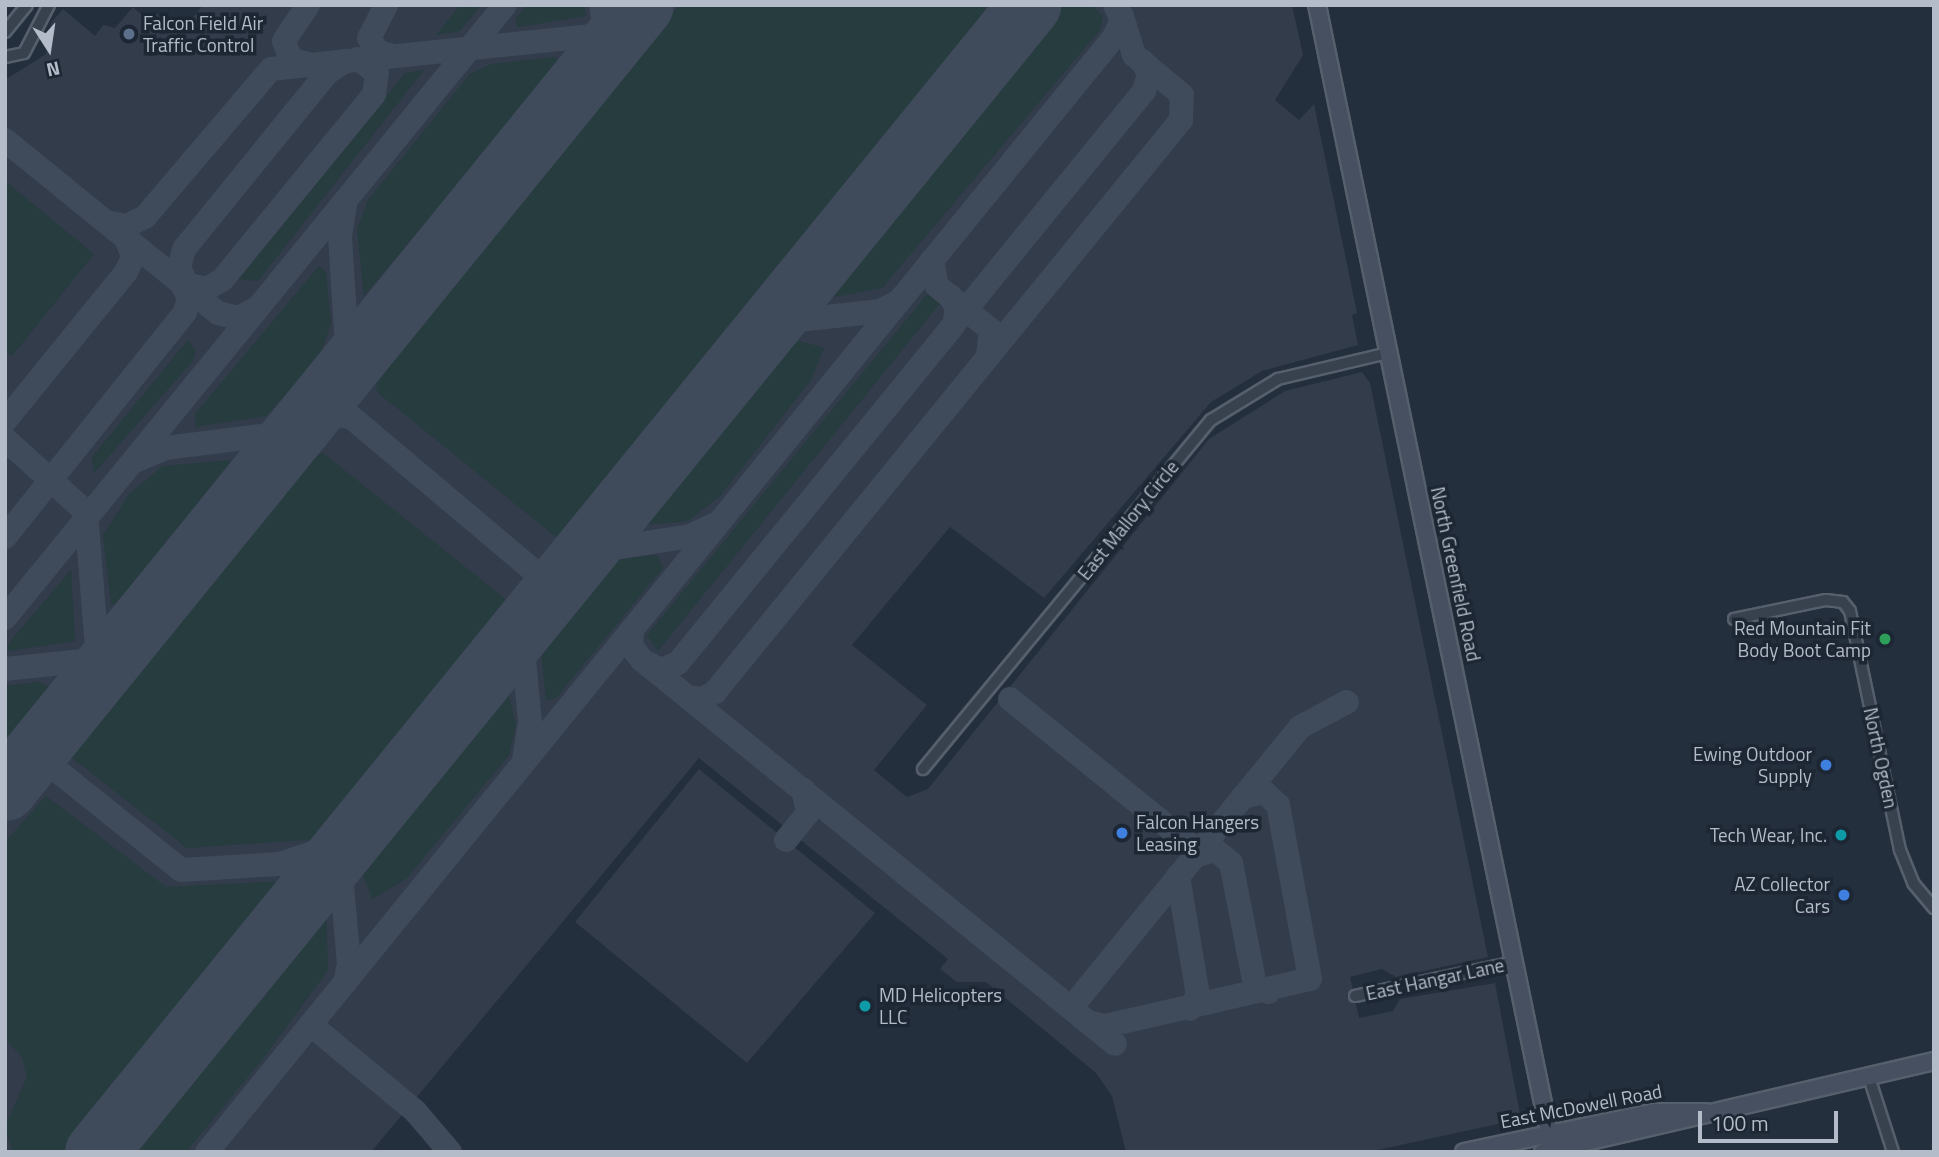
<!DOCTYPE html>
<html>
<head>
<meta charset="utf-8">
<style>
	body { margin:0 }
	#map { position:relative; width:1939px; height:1157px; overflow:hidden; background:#242f3e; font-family:"Titillium Web",sans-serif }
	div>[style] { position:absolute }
	.airport>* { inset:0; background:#323c4b }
	.green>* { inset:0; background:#263c3f }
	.taxiway>* { height:24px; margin:-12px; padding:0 12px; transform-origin:12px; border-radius:12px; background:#3f4a5a }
	.runway>* { height:63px; margin:-31.5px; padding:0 31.5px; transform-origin:31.5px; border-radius:31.5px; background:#3f4a5a }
	.roads { filter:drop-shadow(2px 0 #565f6c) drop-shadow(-2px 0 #565f6c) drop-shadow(0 2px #565f6c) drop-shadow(0 -2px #565f6c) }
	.street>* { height:10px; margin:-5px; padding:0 5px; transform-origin:5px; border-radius:5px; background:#38414e }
	.secondary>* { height:16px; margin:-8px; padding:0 8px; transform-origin:8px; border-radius:8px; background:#465061 }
	.dots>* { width:19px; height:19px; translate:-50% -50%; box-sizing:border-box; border:4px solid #1d2633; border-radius:50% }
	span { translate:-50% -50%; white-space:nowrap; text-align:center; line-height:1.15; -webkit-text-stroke:7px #1d2633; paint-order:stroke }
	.poi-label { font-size:19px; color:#b4bcc9 }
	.left { translate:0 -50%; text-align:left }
	.right { translate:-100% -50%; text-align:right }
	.street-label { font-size:19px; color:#b4bcc9 }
	.frame { position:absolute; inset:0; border:7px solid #b4bcc9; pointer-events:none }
	.north { position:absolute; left:14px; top:14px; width:70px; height:70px; -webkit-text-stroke:5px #1d2633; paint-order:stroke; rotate:168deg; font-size:19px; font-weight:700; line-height:28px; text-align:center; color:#b4bcc9 }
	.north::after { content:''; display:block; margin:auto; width:24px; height:32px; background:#b4bcc9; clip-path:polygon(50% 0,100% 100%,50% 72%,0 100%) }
	.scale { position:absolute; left:1698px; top:1111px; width:140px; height:32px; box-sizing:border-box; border:4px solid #b4bcc9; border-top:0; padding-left:9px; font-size:21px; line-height:24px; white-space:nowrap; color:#b4bcc9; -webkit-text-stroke:5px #1d2633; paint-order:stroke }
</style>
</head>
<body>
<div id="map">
	<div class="airport">
		<div style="clip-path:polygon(203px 5px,1292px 5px,1303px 55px,1275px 100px,1299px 120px,1314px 104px,1357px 313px,1352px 315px,1358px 345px,1262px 371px,1211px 402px,1044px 598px,950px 527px,852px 645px,927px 705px,874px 770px,907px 797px,928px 789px,1209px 439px,1285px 391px,1362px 372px,1370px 383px,1488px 957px,1396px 977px,1382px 969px,1350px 977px,1359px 1018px,1393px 1011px,1400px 999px,1495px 983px,1521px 1119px,1368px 1152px,1126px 1152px,1112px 1096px,1096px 1073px,986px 982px,957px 982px,940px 969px,948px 959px,699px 758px,371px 1152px,5px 1152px,5px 80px,46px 54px,51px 23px,63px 9px,95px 36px,103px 25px,115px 28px,133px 7px,148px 20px,155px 12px,179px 35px)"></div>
		<div style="clip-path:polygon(699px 769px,875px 913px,747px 1063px,575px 922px)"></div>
	</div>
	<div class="green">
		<div style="clip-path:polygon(460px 5px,481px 5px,460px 31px,436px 35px)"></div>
		<div style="clip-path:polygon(527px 5px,584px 5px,586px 16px,518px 27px,515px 19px)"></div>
		<div style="clip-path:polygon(679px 5px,1000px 5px,570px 533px,556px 537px,377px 392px,376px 378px)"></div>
		<div style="clip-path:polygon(1058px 5px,1092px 5px,1103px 16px,1100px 30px,882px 288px,819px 300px)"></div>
		<div style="clip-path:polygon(555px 57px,560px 63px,364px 296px,357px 230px,368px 200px,470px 74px,491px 64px)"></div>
		<div style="clip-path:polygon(424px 70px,258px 281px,239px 279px,405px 73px)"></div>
		<div style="clip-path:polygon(5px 181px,94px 254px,12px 356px,5px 351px)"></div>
		<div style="clip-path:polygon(319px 266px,326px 272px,331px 323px,319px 358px,266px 416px,195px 427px,195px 414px)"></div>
		<div style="clip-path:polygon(929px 292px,942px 301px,658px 651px,647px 635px)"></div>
		<div style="clip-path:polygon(188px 340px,196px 351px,192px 362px,94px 473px,92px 457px)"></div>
		<div style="clip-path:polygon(796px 340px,824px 348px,811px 380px,720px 496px,688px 521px,642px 525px,782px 345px)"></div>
		<div style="clip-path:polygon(323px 453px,504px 598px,506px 607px,321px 839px,187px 848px,71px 757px,309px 455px)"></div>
		<div style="clip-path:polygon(231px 460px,120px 604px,111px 604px,103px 535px,129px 494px,163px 466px)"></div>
		<div style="clip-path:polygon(657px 555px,663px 568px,556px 698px,546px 700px,540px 642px,608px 560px)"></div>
		<div style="clip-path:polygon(71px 570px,75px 641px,8px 651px,8px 644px)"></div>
		<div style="clip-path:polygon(39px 682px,51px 688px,5px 743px,5px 686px)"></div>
		<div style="clip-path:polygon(506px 685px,516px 725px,509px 755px,406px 879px,372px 899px,359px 863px)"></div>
		<div style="clip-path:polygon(46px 796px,166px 887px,286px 881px,68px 1151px,13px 1152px,5px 1127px,27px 1077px,22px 1057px,5px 1040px,5px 842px)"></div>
		<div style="clip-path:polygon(326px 906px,328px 970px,262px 1060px,186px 1152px,125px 1152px)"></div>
	</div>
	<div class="taxiway">
		<div style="left:308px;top:5px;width:43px;rotate:123.7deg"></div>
		<div style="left:284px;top:41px;width:20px;rotate:70deg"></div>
		<div style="left:291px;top:60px;width:18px;rotate:13deg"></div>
		<div style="left:386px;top:5px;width:37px;rotate:117deg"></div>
		<div style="left:369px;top:38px;width:17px;rotate:57deg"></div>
		<div style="left:378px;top:52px;width:16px;rotate:14deg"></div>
		<div style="left:596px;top:61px;width:24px;rotate:-66deg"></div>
		<div style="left:606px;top:39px;width:34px;rotate:-98deg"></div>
		<div style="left:5px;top:140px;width:274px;rotate:39.1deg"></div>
		<div style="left:218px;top:313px;width:21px;rotate:14deg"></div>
		<div style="left:238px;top:318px;width:22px;rotate:-27deg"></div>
		<div style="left:345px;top:205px;width:32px;rotate:99deg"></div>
		<div style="left:340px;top:237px;width:128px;rotate:86.4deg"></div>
		<div style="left:348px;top:365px;width:42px;rotate:103.7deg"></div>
		<div style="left:338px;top:406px;width:259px;rotate:40.1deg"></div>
		<div style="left:536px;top:573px;width:25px;rotate:78deg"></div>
		<div style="left:541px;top:597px;width:17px;rotate:115deg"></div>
		<div style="left:106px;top:222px;width:21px;rotate:11deg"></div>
		<div style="left:127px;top:226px;width:20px;rotate:-27deg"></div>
		<div style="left:145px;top:217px;width:194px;rotate:-49.6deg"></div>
		<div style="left:271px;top:69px;width:330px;rotate:-5.9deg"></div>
		<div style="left:599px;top:35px;width:40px;rotate:-28deg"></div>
		<div style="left:932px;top:260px;width:26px;rotate:79deg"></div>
		<div style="left:937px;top:286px;width:70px;rotate:39.2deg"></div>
		<div style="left:991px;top:330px;width:26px;rotate:97deg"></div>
		<div style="left:181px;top:283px;width:26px;rotate:13deg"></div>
		<div style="left:206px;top:289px;width:18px;rotate:-29deg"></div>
		<div style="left:222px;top:280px;width:240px;rotate:-50.7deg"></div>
		<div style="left:374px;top:94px;width:21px;rotate:-82deg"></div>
		<div style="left:377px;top:73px;width:24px;rotate:-144deg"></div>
		<div style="left:189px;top:289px;width:23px;rotate:-115deg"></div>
		<div style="left:179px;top:268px;width:20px;rotate:-75deg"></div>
		<div style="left:184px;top:249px;width:227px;rotate:-50.9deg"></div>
		<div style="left:327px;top:73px;width:22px;rotate:-34deg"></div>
		<div style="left:954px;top:324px;width:301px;rotate:-50.8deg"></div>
		<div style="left:1144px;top:91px;width:18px;rotate:-74deg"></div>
		<div style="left:1149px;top:74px;width:15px;rotate:-118deg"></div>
		<div style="left:760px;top:335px;width:25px;rotate:-32deg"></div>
		<div style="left:781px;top:322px;width:100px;rotate:-6.3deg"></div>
		<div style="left:880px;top:311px;width:20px;rotate:-27deg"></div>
		<div style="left:5px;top:421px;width:192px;rotate:-50.9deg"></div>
		<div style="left:126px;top:272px;width:17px;rotate:-65deg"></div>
		<div style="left:133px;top:257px;width:20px;rotate:-110deg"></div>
		<div style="left:5px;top:439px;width:109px;rotate:42deg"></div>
		<div style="left:86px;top:512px;width:161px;rotate:85.4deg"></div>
		<div style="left:135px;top:461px;width:33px;rotate:-23deg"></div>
		<div style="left:165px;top:448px;width:130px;rotate:-7.1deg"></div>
		<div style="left:294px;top:432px;width:34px;rotate:-34deg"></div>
		<div style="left:322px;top:413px;width:25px;rotate:9deg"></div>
		<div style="left:5px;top:537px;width:288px;rotate:-51.3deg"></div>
		<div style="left:185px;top:312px;width:16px;rotate:-75deg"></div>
		<div style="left:189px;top:297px;width:16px;rotate:-120deg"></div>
		<div style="left:583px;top:553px;width:108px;rotate:-9deg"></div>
		<div style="left:690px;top:536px;width:26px;rotate:-25deg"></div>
		<div style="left:536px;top:573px;width:18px;rotate:6deg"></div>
		<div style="left:554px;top:575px;width:21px;rotate:-28deg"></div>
		<div style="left:5px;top:618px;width:791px;rotate:-50.8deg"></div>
		<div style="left:521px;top:628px;width:94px;rotate:84.5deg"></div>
		<div style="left:530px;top:722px;width:37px;rotate:99deg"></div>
		<div style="left:632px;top:631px;width:15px;rotate:94deg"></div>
		<div style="left:631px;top:646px;width:18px;rotate:52deg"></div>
		<div style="left:642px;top:660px;width:609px;rotate:39.07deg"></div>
		<div style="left:647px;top:663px;width:16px;rotate:27deg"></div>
		<div style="left:661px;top:670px;width:18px;rotate:-22deg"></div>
		<div style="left:678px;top:663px;width:437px;rotate:-50.8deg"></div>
		<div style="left:954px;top:324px;width:16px;rotate:-79deg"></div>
		<div style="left:957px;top:308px;width:14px;rotate:-120deg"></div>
		<div style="left:5px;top:669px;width:108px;rotate:-5.9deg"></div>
		<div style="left:688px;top:697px;width:14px;rotate:8deg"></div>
		<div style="left:702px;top:699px;width:15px;rotate:-28deg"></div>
		<div style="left:715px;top:692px;width:738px;rotate:-50.83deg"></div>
		<div style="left:1181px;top:120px;width:25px;rotate:-88deg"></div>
		<div style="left:1182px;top:95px;width:62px;rotate:-140.2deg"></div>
		<div style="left:1134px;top:55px;width:41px;rotate:-107.1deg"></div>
		<div style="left:1010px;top:699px;width:242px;rotate:39deg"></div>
		<div style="left:35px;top:753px;width:187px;rotate:38.7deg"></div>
		<div style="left:181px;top:870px;width:99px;rotate:-3.5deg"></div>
		<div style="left:280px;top:864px;width:73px;rotate:-18.4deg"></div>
		<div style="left:786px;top:840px;width:35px;rotate:-51deg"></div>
		<div style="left:808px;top:813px;width:24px;rotate:-102deg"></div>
		<div style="left:1195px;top:856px;width:21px;rotate:-17deg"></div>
		<div style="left:1215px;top:850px;width:21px;rotate:39deg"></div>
		<div style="left:1231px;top:863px;width:124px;rotate:78.9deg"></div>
		<div style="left:1255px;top:985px;width:15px;rotate:28deg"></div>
		<div style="left:1178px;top:876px;width:121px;rotate:80.5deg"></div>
		<div style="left:1198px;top:995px;width:16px;rotate:120deg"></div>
		<div style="left:345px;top:982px;width:18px;rotate:-77deg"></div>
		<div style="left:349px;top:964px;width:100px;rotate:-95.1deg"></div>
		<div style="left:340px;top:864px;width:25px;rotate:-69deg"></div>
		<div style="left:1071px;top:1008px;width:362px;rotate:-50.8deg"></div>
		<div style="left:1300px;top:727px;width:53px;rotate:-28deg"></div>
		<div style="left:1088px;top:1022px;width:17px;rotate:13deg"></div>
		<div style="left:1105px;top:1026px;width:210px;rotate:-12.9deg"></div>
		<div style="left:1310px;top:979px;width:177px;rotate:-100.4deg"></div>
		<div style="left:1278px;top:805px;width:19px;rotate:-137deg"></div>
		<div style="left:1264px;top:792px;width:22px;rotate:167deg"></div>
		<div style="left:311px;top:1025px;width:135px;rotate:39.6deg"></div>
		<div style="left:415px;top:1111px;width:54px;rotate:49.5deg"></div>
		<div style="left:207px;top:1152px;width:1437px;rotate:-50.87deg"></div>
		<div style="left:1114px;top:37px;width:19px;rotate:-65deg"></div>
		<div style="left:1122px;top:20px;width:17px;rotate:-115deg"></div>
	</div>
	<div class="runway">
		<div style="left:5px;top:789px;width:1010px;rotate:-50.91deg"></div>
		<div style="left:96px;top:1152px;width:1479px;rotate:-50.87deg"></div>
	</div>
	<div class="roads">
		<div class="street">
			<div style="left:5px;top:32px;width:35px;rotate:-51deg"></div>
			<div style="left:5px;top:57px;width:19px;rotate:-12deg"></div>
			<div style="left:24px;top:53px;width:54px;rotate:-62.5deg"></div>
			<div style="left:1734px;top:619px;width:94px;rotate:-11.7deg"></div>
			<div style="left:1826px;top:600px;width:17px;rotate:7deg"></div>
			<div style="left:1843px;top:602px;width:11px;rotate:52deg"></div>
			<div style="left:1850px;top:611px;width:244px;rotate:78.2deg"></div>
			<div style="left:1900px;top:850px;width:35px;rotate:68deg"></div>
			<div style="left:1913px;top:883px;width:33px;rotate:50deg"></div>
			<div style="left:923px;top:769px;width:452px;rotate:-50.5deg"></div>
			<div style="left:1211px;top:420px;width:79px;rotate:-31.5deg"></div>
			<div style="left:1278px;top:379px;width:113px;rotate:-13.3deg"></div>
			<div style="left:1355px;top:996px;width:164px;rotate:-12deg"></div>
			<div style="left:1868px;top:1074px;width:82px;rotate:72.2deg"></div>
		</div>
		<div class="secondary">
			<div style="left:1317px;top:5px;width:1171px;rotate:78.37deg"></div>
			<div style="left:1464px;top:1152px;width:195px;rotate:-11.8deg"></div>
			<div style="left:1655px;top:1112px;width:50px"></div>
			<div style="left:1543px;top:1152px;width:401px;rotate:-13.1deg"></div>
		</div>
	</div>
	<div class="dots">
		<div style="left:129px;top:34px;background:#5c6f8a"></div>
		<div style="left:1885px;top:639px;background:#2e9e5b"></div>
		<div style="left:1826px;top:765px;background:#3f7fe0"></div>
		<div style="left:1122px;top:833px;background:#3f7fe0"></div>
		<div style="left:1841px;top:835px;background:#0f9aa8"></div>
		<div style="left:1844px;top:895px;background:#3f7fe0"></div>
		<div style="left:865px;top:1006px;background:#0f9aa8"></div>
	</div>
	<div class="poi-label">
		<span class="left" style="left:143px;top:34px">Falcon Field Air<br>Traffic Control</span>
		<span class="right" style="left:1871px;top:639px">Red Mountain Fit<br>Body Boot Camp</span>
		<span class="right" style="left:1812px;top:765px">Ewing Outdoor<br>Supply</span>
		<span class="left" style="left:1136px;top:833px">Falcon Hangers<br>Leasing</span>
		<span class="right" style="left:1827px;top:835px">Tech Wear, Inc.</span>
		<span class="right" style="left:1830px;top:895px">AZ Collector<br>Cars</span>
		<span class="left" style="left:879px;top:1006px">MD Helicopters<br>LLC</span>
	</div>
	<div class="street-label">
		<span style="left:1128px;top:520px;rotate:-51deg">East Mallory Circle</span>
		<span style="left:1456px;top:574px;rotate:78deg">North Greenfield Road</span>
		<span style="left:1881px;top:758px;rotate:78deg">North Ogden</span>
		<span style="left:1435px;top:979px;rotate:-12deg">East Hangar Lane</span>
		<span style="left:1581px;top:1106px;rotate:-11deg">East McDowell Road</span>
	</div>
	<div class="frame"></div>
	<div class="north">N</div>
	<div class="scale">100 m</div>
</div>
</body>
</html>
